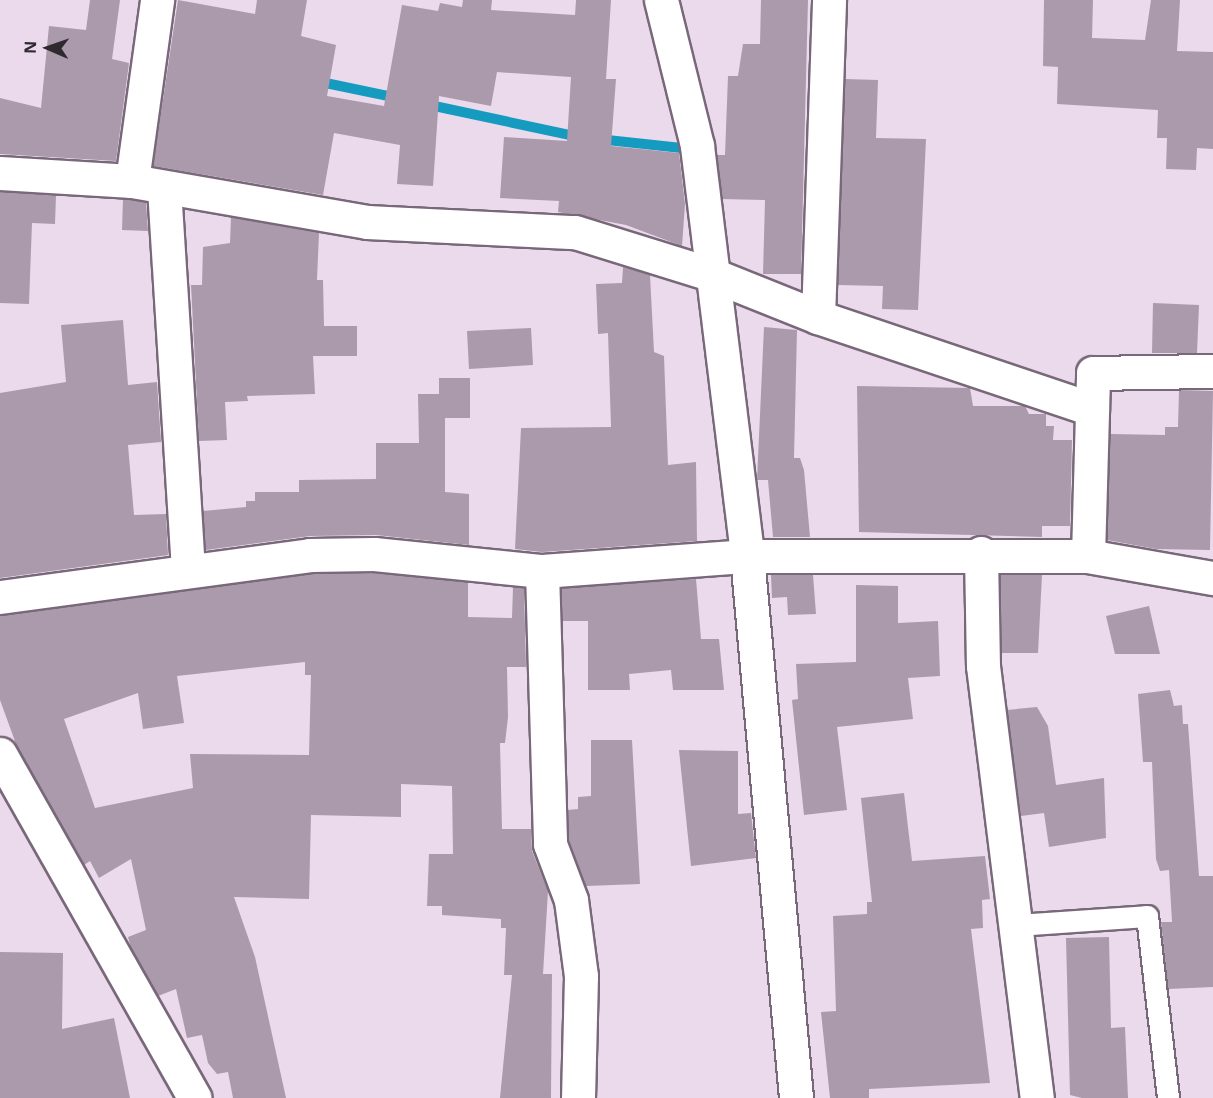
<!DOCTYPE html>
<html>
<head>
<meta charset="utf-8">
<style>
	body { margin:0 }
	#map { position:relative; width:1213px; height:1098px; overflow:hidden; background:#ebd9ec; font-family:"Noto Sans",sans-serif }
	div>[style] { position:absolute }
	.stream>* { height:10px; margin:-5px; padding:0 5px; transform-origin:5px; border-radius:5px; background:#159bc0 }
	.building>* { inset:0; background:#ab9aac }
	.roads { filter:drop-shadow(2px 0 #786879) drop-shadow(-2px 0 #786879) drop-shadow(0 2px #786879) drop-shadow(0 -2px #786879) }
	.lane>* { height:21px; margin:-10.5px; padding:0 10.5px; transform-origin:10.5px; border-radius:10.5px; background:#fff }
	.street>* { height:33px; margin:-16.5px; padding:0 16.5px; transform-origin:16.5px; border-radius:16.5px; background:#fff }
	span { translate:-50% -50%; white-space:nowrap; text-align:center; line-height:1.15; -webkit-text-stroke:4.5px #ebd9ec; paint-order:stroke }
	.north { position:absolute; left:18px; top:18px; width:60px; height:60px; -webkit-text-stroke:4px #ebd9ec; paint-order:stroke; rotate:272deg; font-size:16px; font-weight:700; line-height:24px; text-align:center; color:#2f2930 }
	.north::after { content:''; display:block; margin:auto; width:21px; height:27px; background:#2f2930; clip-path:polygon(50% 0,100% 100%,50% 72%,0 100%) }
</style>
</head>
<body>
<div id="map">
	<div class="stream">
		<div style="left:316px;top:81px;width:84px;rotate:11.7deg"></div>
		<div style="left:425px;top:104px;width:157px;rotate:12.1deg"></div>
		<div style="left:598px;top:139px;width:84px;rotate:6.1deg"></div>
	</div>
	<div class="building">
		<div style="clip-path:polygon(90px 0,120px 0,112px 59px,129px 63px,116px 161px,0 154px,0 98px,41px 108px,49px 26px,86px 30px)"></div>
		<div style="clip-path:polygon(178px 0,255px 14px,257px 0,307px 0,301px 36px,336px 45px,327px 96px,384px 106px,402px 5px,438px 11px,440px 3px,462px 7px,463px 0,492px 0,491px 10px,575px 15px,576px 0,611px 0,606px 79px,616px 79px,611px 146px,679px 153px,685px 204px,682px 246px,626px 225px,558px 212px,559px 201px,500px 198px,504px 137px,567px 141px,571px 77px,497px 72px,491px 106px,439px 96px,433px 186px,397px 184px,400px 145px,334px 133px,323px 195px,153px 166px)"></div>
		<div style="clip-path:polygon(761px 0,808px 0,801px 274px,763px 274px,765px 200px,722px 199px,717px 155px,725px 155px,728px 76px,738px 76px,743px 44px,760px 44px)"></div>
		<div style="clip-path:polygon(1044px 0,1093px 0,1092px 38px,1145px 40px,1151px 0,1180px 0,1177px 51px,1213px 52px,1213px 149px,1197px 148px,1196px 170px,1166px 169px,1167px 138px,1157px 138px,1158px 110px,1057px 104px,1058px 67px,1043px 66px)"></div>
		<div style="clip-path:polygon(845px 79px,878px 80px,876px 138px,926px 139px,918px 310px,882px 309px,883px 286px,838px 285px)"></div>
		<div style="clip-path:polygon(0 192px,56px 195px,55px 224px,32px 223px,29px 304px,0 303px)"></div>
		<div style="clip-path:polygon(123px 199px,146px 202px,148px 231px,122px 230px)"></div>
		<div style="clip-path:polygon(231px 217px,319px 233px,317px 280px,323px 280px,324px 326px,357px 326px,357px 356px,313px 356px,315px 394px,247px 396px,248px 401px,225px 402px,227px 440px,199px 441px,191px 285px,202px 285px,203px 247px,230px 243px)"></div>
		<div style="clip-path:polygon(623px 267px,650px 275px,654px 352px,664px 356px,668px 465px,696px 462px,697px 541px,542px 552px,515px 549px,521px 428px,611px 427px,608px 333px,598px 334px,596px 284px,622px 283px)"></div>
		<div style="clip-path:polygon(1153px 303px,1199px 305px,1197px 353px,1152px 353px)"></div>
		<div style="clip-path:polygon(123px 320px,128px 385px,157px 382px,161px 442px,128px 445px,134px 515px,166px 514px,168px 555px,0 578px,0 393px,66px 382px,61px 325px)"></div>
		<div style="clip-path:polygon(764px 327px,797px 330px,794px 458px,800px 458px,804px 470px,810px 537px,773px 537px,768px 480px,757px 480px)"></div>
		<div style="clip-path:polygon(531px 328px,533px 365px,469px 369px,467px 331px)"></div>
		<div style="clip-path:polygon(439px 378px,470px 378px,470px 418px,445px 418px,445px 492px,469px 494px,469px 545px,376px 535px,310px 536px,206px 550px,203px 511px,246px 507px,246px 501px,255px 501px,255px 492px,299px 492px,299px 480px,376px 479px,376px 443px,419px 443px,418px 394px,439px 394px)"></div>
		<div style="clip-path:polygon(857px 386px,970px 388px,973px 406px,1025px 406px,1029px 414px,1046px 414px,1046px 426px,1054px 426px,1053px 440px,1072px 440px,1070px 526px,1042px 526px,1042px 537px,859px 532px)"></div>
		<div style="clip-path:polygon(1179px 390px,1213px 391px,1210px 550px,1156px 549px,1107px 540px,1110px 434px,1165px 435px,1165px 427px,1178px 427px)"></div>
		<div style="clip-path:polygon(evenodd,373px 573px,468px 582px,468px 617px,512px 618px,513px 587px,524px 588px,526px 667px,507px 667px,508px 717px,505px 743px,500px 743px,502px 829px,531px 829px,532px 851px,548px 891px,543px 974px,552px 974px,551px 1098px,500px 1098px,512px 975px,504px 975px,506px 928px,501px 928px,501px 919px,442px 915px,442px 906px,427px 906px,429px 854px,453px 854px,452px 786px,401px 784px,401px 817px,311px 815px,309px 899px,234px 897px,255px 957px,286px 1098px,233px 1098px,228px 1072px,217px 1074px,208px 1063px,202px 1035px,187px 1038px,176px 989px,158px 996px,131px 948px,128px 937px,146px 930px,131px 859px,99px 878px,90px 861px,84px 865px,16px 744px,0 700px,0 615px,311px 574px,373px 573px,305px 662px,305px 675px,311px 675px,309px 755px,190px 754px,193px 788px,95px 808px,64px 719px,138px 693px,143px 729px,184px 723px,177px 676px,305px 662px)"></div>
		<div style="clip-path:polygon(771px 575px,813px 575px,816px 614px,788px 615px,787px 597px,772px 598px)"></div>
		<div style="clip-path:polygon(1000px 575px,1042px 575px,1038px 653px,1002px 653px)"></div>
		<div style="clip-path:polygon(696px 579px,701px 639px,719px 639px,724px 690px,673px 690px,671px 670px,629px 674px,630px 690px,588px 690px,588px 621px,562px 621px,561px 588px)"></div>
		<div style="clip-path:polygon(856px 585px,898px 586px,898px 623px,938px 621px,940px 676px,908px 678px,913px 719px,837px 727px,847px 810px,804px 815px,792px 700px,798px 699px,796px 664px,856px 662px)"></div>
		<div style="clip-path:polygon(1149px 606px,1160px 654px,1115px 654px,1106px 616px)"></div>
		<div style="clip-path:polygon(1170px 690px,1174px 706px,1182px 705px,1183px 724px,1188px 724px,1199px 876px,1213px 876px,1213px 987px,1168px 989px,1161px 922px,1172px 922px,1169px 870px,1160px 871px,1156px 859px,1152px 762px,1143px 762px,1138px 694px)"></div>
		<div style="clip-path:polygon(1037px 707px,1048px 726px,1056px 785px,1104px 778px,1106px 838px,1049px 847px,1044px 813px,1021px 816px,1007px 710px)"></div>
		<div style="clip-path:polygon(591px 740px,632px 740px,640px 884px,586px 886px,569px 840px,568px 810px,578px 809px,578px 797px,591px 796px)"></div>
		<div style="clip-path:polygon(679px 750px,738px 751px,738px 814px,751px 813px,756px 858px,691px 866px)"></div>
		<div style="clip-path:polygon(904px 793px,912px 861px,985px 856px,990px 899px,982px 900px,983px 928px,971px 929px,990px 1083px,869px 1089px,869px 1098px,830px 1098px,821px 1012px,836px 1011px,833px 916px,867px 914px,867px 902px,872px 902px,861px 798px)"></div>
		<div style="clip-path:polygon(1109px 937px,1111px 1028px,1125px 1027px,1128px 1098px,1082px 1098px,1070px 1095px,1066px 938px)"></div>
		<div style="clip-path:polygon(0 952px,63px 953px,62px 1029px,114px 1018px,130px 1098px,0 1098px)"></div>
	</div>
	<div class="roads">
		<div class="lane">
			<div style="left:1016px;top:925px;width:131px;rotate:-3.9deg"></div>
			<div style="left:1147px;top:916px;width:183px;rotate:83.4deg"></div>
		</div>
		<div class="street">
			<div style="left:661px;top:0;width:150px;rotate:76.1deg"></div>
			<div style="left:697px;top:146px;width:413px;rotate:83deg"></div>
			<div style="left:747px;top:556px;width:544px;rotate:84.83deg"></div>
			<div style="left:0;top:173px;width:132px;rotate:3.5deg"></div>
			<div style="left:132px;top:181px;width:239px;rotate:9.9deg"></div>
			<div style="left:367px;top:222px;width:208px;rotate:2.8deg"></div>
			<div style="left:575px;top:232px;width:145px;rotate:17.3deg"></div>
			<div style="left:713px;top:275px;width:113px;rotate:21.8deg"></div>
			<div style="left:818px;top:317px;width:289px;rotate:18.6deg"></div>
			<div style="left:132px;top:181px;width:183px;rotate:-82.1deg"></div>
			<div style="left:164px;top:188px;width:382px;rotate:86.4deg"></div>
			<div style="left:818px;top:317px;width:317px;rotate:-88deg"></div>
			<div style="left:981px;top:553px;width:113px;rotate:89deg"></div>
			<div style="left:983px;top:666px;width:435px;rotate:82.9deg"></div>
			<div style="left:1088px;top:556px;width:127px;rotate:10deg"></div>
			<div style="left:542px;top:571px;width:273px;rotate:88.3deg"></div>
			<div style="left:550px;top:844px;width:60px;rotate:69.4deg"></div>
			<div style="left:571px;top:900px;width:77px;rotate:82.5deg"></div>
			<div style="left:581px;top:976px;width:122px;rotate:91.4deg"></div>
			<div style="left:0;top:597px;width:313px;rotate:-7.7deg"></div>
			<div style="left:310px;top:555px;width:64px;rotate:-0.9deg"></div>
			<div style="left:374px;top:554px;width:169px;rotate:5.8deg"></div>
			<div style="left:542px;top:571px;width:206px;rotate:-4.2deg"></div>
			<div style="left:747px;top:556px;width:341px"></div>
			<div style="left:1088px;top:556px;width:183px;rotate:-88.4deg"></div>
			<div style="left:1093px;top:373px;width:120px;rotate:-1deg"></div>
			<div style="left:0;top:754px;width:395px;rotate:60.5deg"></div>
		</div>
	</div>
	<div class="north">N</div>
</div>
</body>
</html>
